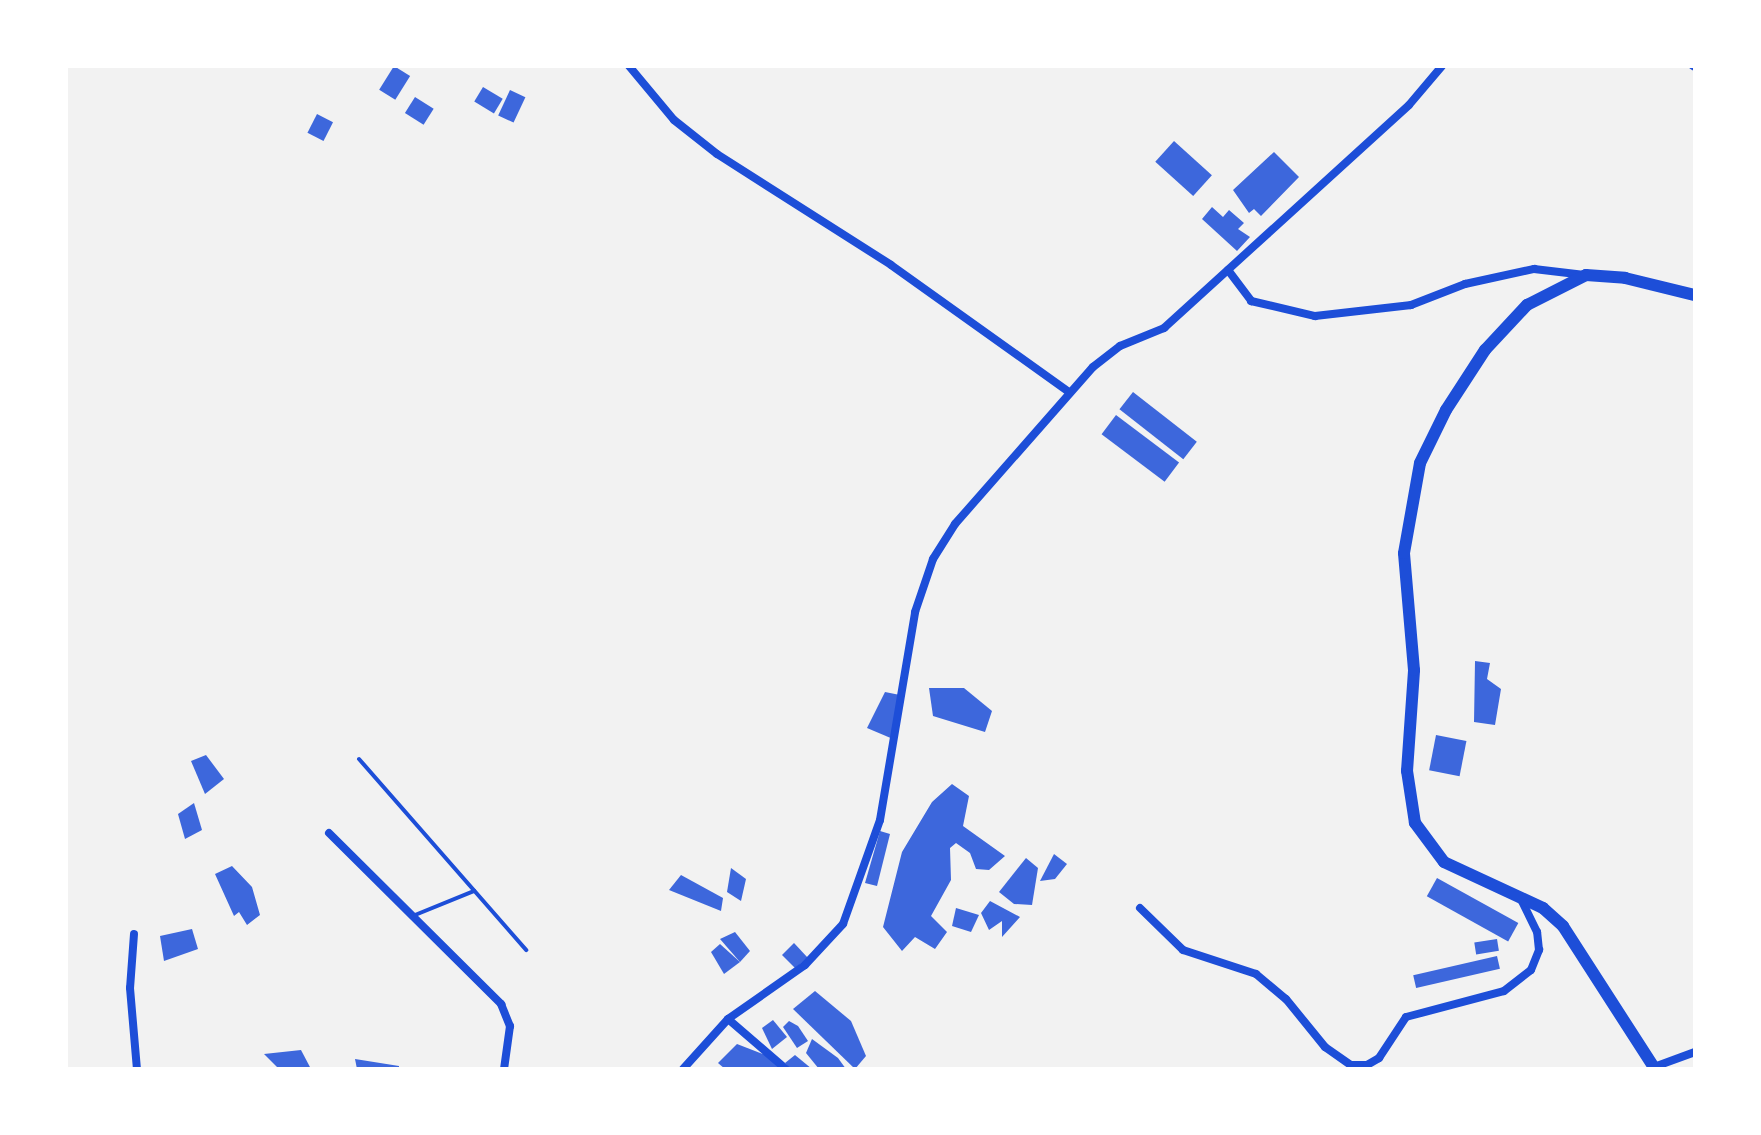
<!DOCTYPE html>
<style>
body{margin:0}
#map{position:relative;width:1761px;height:1135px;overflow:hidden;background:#f2f2f2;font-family:Ubuntu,sans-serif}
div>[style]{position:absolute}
.building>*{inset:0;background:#3d67dc;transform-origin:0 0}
.service>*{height:4px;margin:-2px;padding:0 2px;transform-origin:2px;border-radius:2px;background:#1d4ed8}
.minor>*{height:8px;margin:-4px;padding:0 4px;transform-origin:4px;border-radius:4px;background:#1d4ed8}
.primary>*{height:12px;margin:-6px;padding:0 6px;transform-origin:6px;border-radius:6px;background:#1d4ed8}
span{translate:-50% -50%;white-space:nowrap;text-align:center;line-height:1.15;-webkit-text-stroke:8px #fff;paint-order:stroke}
.frame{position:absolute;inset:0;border:68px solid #fff;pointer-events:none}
</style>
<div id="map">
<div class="building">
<div style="left:394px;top:66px;width:19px;height:28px;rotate:32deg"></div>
<div style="left:483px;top:87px;width:23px;height:17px;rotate:31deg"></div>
<div style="left:510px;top:90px;width:17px;height:28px;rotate:25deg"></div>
<div style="left:415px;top:97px;width:22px;height:19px;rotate:32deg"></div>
<div style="left:317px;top:114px;width:18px;height:21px;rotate:27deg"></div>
<div style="left:1174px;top:141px;width:51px;height:28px;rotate:42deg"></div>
<div style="clip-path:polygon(1274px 152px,1299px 177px,1261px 216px,1254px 209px,1249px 213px,1233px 190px)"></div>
<div style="clip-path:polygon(1212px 207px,1223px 217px,1229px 210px,1244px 223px,1238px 229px,1250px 237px,1237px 251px,1202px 219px)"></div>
<div style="left:1133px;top:392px;width:81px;height:22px;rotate:38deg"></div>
<div style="left:1116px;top:415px;width:79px;height:24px;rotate:37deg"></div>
<div style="clip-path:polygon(1475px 661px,1490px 663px,1487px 679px,1501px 689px,1495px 725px,1474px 722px)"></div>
<div style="clip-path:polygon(929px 688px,964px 688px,992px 711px,985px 732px,933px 716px)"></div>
<div style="clip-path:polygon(885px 692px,900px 695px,893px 739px,867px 728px)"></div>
<div style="left:1436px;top:735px;width:31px;height:36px;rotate:11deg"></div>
<div style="clip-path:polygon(206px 755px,224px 779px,205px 794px,191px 761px)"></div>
<div style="clip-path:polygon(952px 784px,969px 796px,963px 826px,1005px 856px,989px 870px,976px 869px,970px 853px,956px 843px,950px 848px,951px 880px,931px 916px,947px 932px,935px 949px,915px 937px,902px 951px,883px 927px,902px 852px,932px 802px)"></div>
<div style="clip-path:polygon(194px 803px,202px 830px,185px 839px,178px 814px)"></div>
<div style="clip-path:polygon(880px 831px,890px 834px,877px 886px,865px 883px)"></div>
<div style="clip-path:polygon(1054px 854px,1067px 864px,1055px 879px,1040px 881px)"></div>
<div style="clip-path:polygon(1026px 858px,1038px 868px,1032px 905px,1014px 904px,999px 892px)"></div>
<div style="clip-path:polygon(232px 866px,252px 887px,260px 915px,247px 925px,239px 912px,234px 916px,215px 874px)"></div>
<div style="clip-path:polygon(731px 868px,746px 879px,741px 901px,727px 892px)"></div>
<div style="clip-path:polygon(681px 875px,723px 898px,721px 911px,669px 890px)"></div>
<div style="left:1437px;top:878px;width:93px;height:21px;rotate:29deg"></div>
<div style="clip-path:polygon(990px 901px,1020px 917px,1002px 937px,1002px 921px,989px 930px,981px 913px)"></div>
<div style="clip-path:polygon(956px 908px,979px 915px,971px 932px,952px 926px)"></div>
<div style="clip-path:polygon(192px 929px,198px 949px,164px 961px,160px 936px)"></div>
<div style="clip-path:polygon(735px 932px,750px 951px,740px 962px,720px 939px)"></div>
<div style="left:1497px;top:939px;width:12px;height:23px;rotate:81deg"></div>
<div style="clip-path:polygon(794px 943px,808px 958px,795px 968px,782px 955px)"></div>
<div style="clip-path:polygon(720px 944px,740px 962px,724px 974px,711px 952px)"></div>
<div style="left:1497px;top:956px;width:13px;height:86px;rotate:77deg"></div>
<div style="clip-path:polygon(815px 991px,851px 1021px,866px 1056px,855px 1069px,793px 1009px)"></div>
<div style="clip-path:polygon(773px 1020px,787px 1037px,772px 1049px,762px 1028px)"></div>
<div style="clip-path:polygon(789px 1021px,798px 1026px,808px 1041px,797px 1048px,783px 1027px)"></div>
<div style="clip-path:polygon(812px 1039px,838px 1058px,846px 1069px,819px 1069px,806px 1053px)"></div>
<div style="clip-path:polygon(737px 1044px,773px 1058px,782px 1069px,725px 1069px,718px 1063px)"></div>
<div style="clip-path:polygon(301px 1050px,311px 1069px,279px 1069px,264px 1054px)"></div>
<div style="clip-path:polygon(795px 1055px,812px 1069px,791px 1069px,785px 1063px)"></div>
<div style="clip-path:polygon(355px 1059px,399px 1066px,399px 1069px,357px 1069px)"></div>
</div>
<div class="service">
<div style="left:359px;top:759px;width:254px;rotate:48.8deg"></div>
<div style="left:415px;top:915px;width:64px;rotate:-22.1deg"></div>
</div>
<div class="minor">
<div style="left:629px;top:66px;width:70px;rotate:50.2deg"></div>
<div style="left:674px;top:120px;width:55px;rotate:38.3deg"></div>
<div style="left:717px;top:154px;width:206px;rotate:32.5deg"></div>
<div style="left:891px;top:265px;width:219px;rotate:35.5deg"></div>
<div style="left:1693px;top:66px;width:2px;rotate:27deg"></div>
<div style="left:1228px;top:270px;width:39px;rotate:53deg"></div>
<div style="left:1251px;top:301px;width:66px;rotate:13.2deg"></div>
<div style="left:1315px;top:316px;width:97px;rotate:-6.5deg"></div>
<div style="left:1411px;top:305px;width:58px;rotate:-21.3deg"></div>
<div style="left:1465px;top:284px;width:71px;rotate:-12.3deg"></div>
<div style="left:1534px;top:269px;width:51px;rotate:6.7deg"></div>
<div style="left:329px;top:833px;width:243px;rotate:44.8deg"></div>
<div style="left:501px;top:1004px;width:24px;rotate:68deg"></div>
<div style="left:510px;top:1026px;width:43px;rotate:97.9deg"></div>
<div style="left:1140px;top:908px;width:60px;rotate:44.3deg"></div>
<div style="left:1183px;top:950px;width:77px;rotate:18.2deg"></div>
<div style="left:1256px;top:974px;width:39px;rotate:40deg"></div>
<div style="left:1286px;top:999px;width:62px;rotate:50.9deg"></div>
<div style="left:1325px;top:1047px;width:32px;rotate:35deg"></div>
<div style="left:1351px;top:1065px;width:16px"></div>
<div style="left:1367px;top:1065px;width:14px;rotate:-30deg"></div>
<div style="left:1379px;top:1058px;width:49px;rotate:-56.6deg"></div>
<div style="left:1406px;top:1017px;width:101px;rotate:-14.9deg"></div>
<div style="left:1504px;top:991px;width:34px;rotate:-38deg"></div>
<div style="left:1531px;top:970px;width:22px;rotate:-68deg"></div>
<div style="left:1539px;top:950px;width:18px;rotate:-96deg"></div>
<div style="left:1537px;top:932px;width:39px;rotate:-116deg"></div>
<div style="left:134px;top:934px;width:54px;rotate:94.2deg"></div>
<div style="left:130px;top:988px;width:81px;rotate:85.1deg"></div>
<div style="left:728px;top:1019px;width:77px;rotate:40.8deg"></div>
<div style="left:1654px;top:1067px;width:44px;rotate:-20.1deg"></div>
<div style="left:683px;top:1069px;width:67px;rotate:-48deg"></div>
<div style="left:728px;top:1019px;width:94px;rotate:-35deg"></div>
<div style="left:805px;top:965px;width:56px;rotate:-47.2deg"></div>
<div style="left:843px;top:924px;width:110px;rotate:-70.4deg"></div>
<div style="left:880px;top:820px;width:211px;rotate:-80.4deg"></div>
<div style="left:915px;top:612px;width:56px;rotate:-71.2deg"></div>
<div style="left:933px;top:559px;width:41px;rotate:-57.8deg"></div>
<div style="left:955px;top:524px;width:209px;rotate:-48.7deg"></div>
<div style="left:1093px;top:367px;width:34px;rotate:-38deg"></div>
<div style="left:1120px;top:346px;width:48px;rotate:-22.2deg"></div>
<div style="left:1164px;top:328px;width:331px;rotate:-42.3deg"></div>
<div style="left:1409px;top:105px;width:51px;rotate:-49.8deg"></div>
</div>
<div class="primary">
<div style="left:1655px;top:1069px;width:170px;rotate:-122.8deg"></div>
<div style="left:1563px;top:926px;width:27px;rotate:-138deg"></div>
<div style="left:1543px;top:908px;width:109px;rotate:-155.1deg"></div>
<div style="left:1444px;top:862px;width:49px;rotate:-126.6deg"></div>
<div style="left:1415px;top:823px;width:53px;rotate:-98.7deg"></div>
<div style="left:1407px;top:771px;width:101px;rotate:-86deg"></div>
<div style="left:1414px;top:670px;width:117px;rotate:-94.9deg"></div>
<div style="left:1404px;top:553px;width:91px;rotate:-79.9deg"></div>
<div style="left:1420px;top:463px;width:59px;rotate:-63.9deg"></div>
<div style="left:1446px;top:410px;width:72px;rotate:-57deg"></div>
<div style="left:1485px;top:350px;width:62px;rotate:-47deg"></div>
<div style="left:1527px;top:305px;width:66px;rotate:-27deg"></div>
<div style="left:1586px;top:275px;width:39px;rotate:4deg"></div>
<div style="left:1625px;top:278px;width:72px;rotate:13.7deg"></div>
</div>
<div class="frame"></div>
</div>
